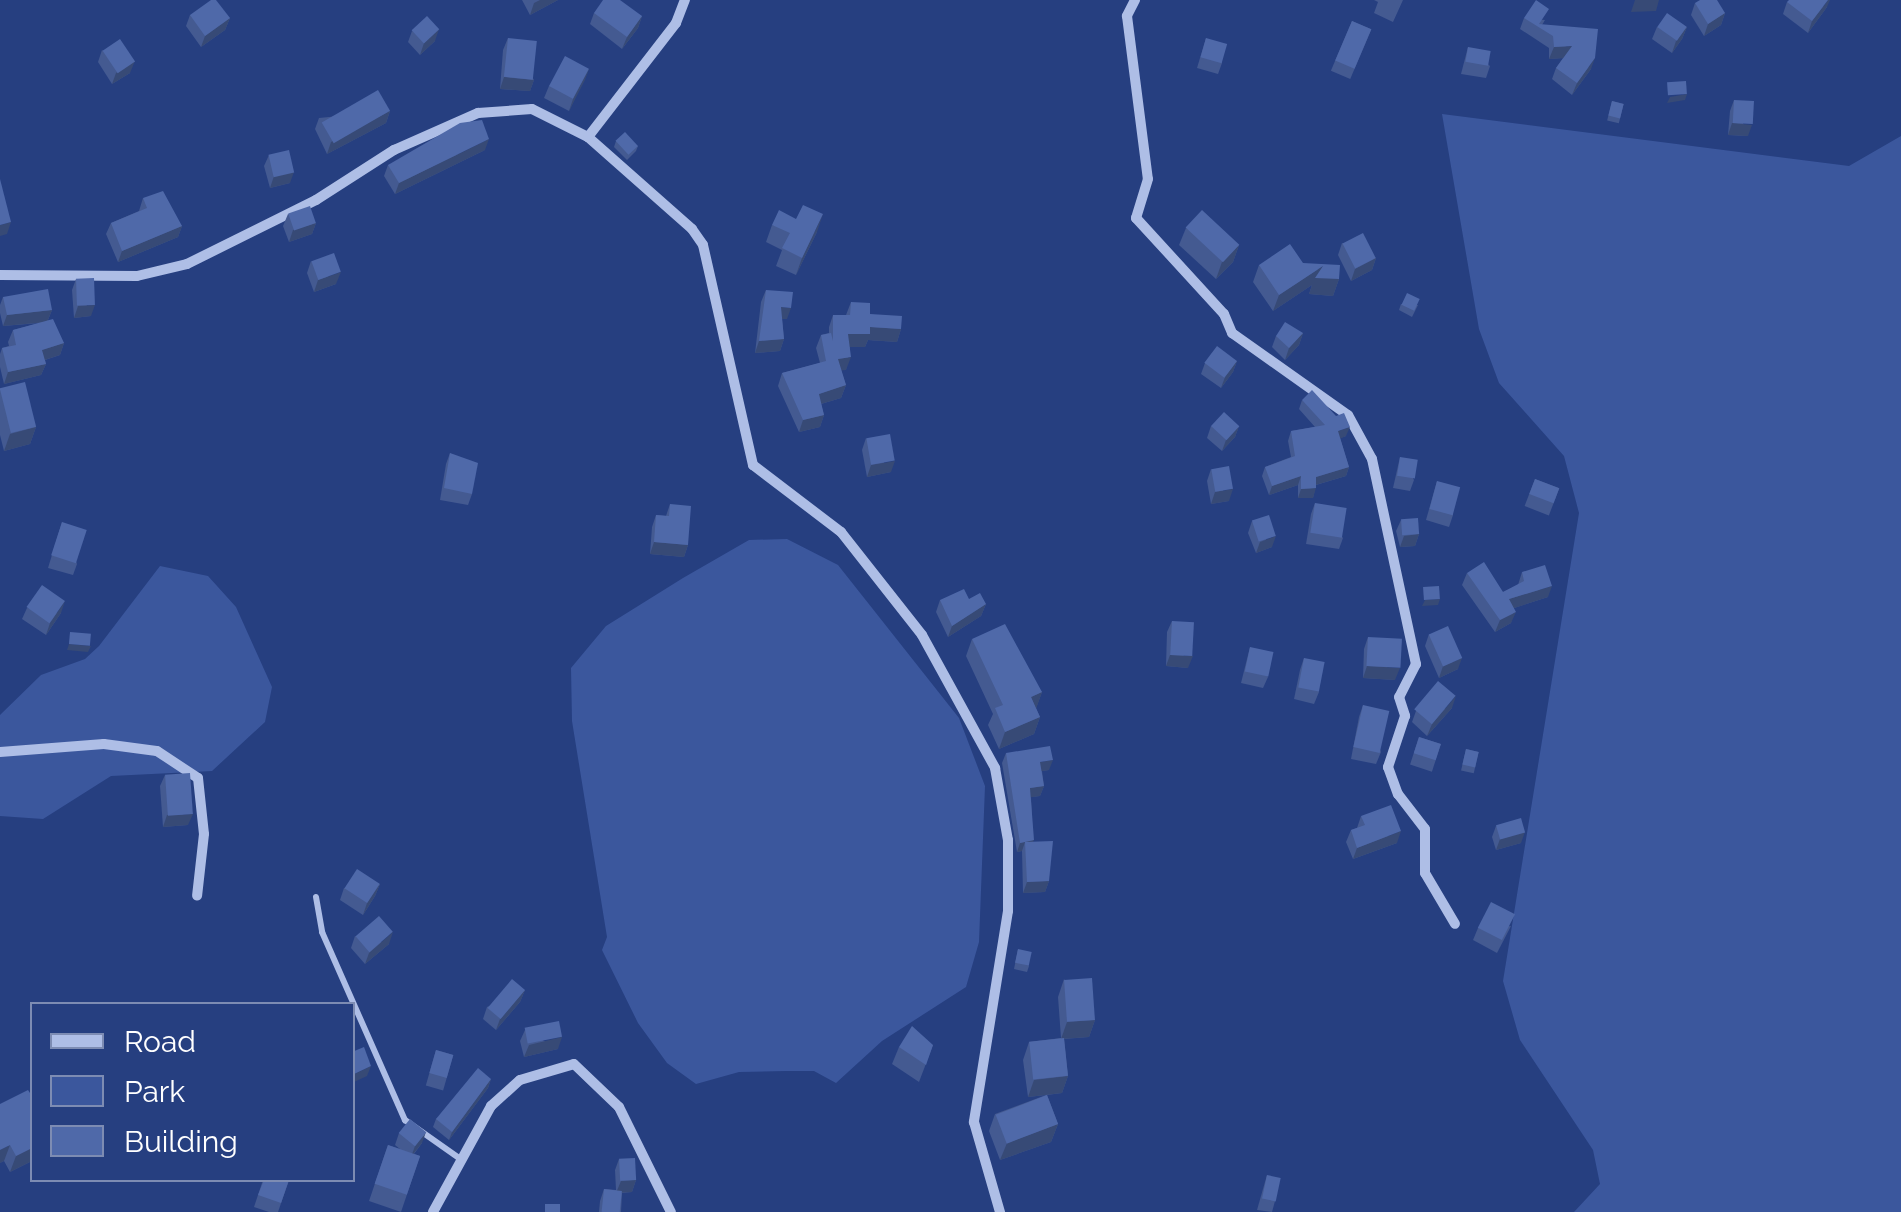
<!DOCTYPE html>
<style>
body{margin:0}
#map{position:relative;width:1901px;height:1212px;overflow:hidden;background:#263f80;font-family:Raleway,sans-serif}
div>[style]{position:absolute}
.green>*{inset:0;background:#3b579d}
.service>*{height:6px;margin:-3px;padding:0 3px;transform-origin:3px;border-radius:3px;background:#aebee6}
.minor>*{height:10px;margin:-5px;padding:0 5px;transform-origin:5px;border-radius:5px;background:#aebee6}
.wall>*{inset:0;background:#445a91;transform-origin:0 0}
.shaded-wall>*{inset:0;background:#374a76}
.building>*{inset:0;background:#4f69a9;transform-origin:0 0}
span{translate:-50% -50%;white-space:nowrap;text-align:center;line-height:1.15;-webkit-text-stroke:10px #263f80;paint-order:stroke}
.legend{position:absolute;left:30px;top:1002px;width:325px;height:180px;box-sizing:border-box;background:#263f80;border:2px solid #7d8cb3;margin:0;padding:12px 18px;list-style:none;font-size:30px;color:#fff}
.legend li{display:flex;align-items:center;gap:20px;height:50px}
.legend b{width:50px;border:2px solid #7d8cb3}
</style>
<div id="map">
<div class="green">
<div style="clip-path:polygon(1442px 114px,1849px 166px,1901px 136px,1901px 1212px,1574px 1212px,1600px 1184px,1593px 1150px,1520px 1040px,1503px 981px,1579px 513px,1564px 456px,1499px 383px,1479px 329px)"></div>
<div style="clip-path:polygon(787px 539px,838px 565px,959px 718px,985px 786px,979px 942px,966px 987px,882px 1041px,836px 1083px,814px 1071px,786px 1071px,739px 1072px,696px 1084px,667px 1063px,638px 1023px,602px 950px,607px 937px,572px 721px,571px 668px,606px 626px,683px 578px,749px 540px)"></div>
<div style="clip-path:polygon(160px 566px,208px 576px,236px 607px,272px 687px,265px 722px,212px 771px,111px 776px,43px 819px,0 816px,0 715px,41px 675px,85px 659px,99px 646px)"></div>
</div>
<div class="service">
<div style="left:316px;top:897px;width:36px;rotate:80deg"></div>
<div style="left:322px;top:932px;width:206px;rotate:66.2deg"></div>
<div style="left:405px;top:1120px;width:66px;rotate:35.1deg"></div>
</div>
<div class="minor">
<div style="left:1135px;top:0;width:18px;rotate:117deg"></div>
<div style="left:1127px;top:16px;width:164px;rotate:82.7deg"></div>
<div style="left:1148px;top:179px;width:41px;rotate:107.1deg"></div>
<div style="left:1136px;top:218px;width:130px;rotate:47.5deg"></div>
<div style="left:1224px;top:314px;width:21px;rotate:67deg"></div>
<div style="left:1232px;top:333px;width:142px;rotate:35.3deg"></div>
<div style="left:1348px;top:415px;width:50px;rotate:61.4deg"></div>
<div style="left:1372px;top:459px;width:210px;rotate:77.9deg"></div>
<div style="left:1416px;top:664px;width:37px;rotate:117deg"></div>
<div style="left:1399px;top:697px;width:20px;rotate:72deg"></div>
<div style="left:1405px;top:716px;width:54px;rotate:108.4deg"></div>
<div style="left:1388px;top:767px;width:29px;rotate:70deg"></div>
<div style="left:1398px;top:794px;width:44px;rotate:52.4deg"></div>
<div style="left:1425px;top:829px;width:44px;rotate:90deg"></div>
<div style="left:1425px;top:873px;width:59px;rotate:59.5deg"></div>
<div style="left:588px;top:137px;width:144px;rotate:-52.3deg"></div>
<div style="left:676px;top:23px;width:25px;rotate:-69deg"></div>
<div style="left:0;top:275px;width:137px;rotate:0.4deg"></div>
<div style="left:137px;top:276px;width:51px;rotate:-13.5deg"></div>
<div style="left:187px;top:264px;width:144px;rotate:-26.4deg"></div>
<div style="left:316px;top:200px;width:93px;rotate:-32.7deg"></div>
<div style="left:394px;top:150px;width:92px;rotate:-23.8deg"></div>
<div style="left:478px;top:113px;width:54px;rotate:-4.2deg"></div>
<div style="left:532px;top:109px;width:63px;rotate:26.6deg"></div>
<div style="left:588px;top:137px;width:139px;rotate:41.5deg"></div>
<div style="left:692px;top:229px;width:19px;rotate:55deg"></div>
<div style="left:703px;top:245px;width:226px;rotate:77.2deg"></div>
<div style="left:753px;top:465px;width:111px;rotate:37.3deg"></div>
<div style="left:841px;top:532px;width:131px;rotate:51.8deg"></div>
<div style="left:922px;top:635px;width:152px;rotate:61.2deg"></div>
<div style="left:995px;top:768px;width:73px;rotate:79.8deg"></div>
<div style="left:1008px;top:840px;width:71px;rotate:90deg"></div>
<div style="left:1008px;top:911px;width:214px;rotate:99.2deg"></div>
<div style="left:974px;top:1122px;width:94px;rotate:73.9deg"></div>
<div style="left:0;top:752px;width:104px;rotate:-4.4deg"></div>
<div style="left:104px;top:744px;width:53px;rotate:7.5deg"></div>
<div style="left:157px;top:751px;width:49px;rotate:33.4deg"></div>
<div style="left:198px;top:778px;width:56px;rotate:83.9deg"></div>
<div style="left:204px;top:834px;width:62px;rotate:96.4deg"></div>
<div style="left:433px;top:1212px;width:121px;rotate:-61.3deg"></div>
<div style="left:491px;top:1106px;width:39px;rotate:-42deg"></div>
<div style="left:520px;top:1080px;width:56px;rotate:-16.5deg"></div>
<div style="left:574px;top:1064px;width:62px;rotate:43.7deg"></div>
<div style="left:619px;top:1107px;width:117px;rotate:63.7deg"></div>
</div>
<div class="wall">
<div style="clip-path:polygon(522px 0,558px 0,530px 15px)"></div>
<div style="clip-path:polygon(1374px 0,1403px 0,1393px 22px,1374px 13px,1378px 2px)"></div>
<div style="clip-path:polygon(1787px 2px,1827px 7px,1808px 33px,1783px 14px)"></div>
<div style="clip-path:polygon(1695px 3px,1725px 13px,1721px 25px,1704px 36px,1691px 15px)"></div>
<div style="clip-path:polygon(594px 13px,642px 16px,638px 28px,622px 49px,590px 24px)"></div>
<div style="clip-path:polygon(190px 15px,230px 18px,225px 30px,201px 47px,186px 26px)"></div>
<div style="clip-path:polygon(1524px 18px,1545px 20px,1542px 25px,1591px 69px,1572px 95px,1552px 79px,1556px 68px,1563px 58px,1549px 59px,1549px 48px,1520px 29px)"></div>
<div style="left:1352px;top:21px;width:21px;height:54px;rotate:23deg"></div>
<div style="clip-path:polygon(1657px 27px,1687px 27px,1682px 39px,1672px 53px,1652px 39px)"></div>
<div style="clip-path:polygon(412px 31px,435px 41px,420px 55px,408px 42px)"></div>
<div style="clip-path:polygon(508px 38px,534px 80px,530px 91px,500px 89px,503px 50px)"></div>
<div style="clip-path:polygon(1206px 38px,1222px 63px,1218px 74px,1197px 68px)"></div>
<div style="clip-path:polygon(1468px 47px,1490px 66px,1486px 78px,1461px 74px)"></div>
<div style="clip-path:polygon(102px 50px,130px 73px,112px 84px,98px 62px)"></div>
<div style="clip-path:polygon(589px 69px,569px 111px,544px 98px,549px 86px)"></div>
<div style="clip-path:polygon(1734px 100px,1748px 136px,1728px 135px,1730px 111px)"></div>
<div style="left:1612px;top:101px;width:12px;height:20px;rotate:14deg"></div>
<div style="clip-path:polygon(390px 111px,386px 123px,327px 154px,315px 129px,319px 118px)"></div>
<div style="clip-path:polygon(616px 141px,638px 146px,636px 151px,627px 160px,614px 147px)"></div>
<div style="clip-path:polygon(485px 150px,395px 194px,384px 176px,388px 165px)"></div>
<div style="clip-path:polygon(269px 155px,290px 183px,270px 188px,264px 166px)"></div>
<div style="clip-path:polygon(143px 198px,182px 226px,178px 237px,118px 262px,106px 234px,111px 223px,139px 211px)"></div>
<div style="clip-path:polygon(288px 214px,316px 223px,312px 234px,289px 242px,283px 226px)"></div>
<div style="clip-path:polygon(772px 225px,817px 232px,796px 275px,776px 266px,782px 250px,766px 242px)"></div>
<div style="clip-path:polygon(1186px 228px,1239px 245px,1233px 262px,1216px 279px,1179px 245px)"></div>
<div style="clip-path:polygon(1342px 243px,1376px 258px,1372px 270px,1351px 281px,1338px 255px)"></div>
<div style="clip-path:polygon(311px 261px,336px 284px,314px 292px,307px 273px)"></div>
<div style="clip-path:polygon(1303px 263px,1339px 279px,1333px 296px,1309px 294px,1312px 285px,1273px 311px,1253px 282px,1259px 265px)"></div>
<div style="clip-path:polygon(76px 279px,91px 316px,74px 318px,72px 290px)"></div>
<div style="clip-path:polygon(766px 290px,787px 319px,782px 319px,784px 339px,780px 351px,755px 353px,761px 302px)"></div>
<div style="clip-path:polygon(3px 297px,52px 310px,48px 320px,64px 343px,60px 355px,45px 360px,46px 364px,41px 375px,4px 384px,0 367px,0 354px,2px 348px,9px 346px,8px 342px,13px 330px,40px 323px,3px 326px,0 313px,0 305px)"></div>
<div style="clip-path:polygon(851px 302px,870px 314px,901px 329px,897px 342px,868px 340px,865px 347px,850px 347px,846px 370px,841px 370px,846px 385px,841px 398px,821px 404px,824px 415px,820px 427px,799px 432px,778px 386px,782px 373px,820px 363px,816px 348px,821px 335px,829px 333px,829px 327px,833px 315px,846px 315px)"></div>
<div style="clip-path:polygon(1401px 304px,1418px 305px,1412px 317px,1399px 310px)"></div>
<div style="clip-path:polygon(1303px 333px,1299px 345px,1285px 360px,1272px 347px,1276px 336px)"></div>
<div style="clip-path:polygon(1237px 361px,1233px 372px,1221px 388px,1201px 374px,1205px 363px)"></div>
<div style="clip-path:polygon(0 388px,36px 427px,30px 444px,4px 451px,0 435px)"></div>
<div style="clip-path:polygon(1302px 400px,1346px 436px,1340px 438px,1349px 467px,1346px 476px,1316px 485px,1313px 498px,1298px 498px,1298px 485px,1269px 495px,1262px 476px,1265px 467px,1291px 457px,1288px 441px,1291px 431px,1315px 427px,1299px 409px)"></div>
<div style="clip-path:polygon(1211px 426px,1239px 426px,1235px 437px,1222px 451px,1207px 438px)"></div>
<div style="clip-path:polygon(866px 438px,891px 472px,867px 477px,862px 450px)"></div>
<div style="clip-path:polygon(450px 453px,472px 494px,468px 505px,440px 500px,446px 464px)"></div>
<div style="clip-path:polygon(1400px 457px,1414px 480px,1410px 491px,1393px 488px)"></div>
<div style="clip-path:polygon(1211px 469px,1229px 501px,1211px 504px,1207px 481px)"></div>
<div style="left:1535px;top:479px;width:26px;height:29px;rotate:21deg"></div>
<div style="clip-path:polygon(1437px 481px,1453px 515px,1449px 527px,1426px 520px)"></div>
<div style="clip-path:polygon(1315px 503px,1343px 538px,1339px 549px,1306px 544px,1311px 514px)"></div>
<div style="clip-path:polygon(670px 504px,688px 545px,684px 557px,650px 554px,652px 527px,656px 515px,666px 516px)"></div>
<div style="clip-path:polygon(1401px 520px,1419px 534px,1415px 546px,1400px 547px,1396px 531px)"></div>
<div style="clip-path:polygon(1252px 521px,1272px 547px,1256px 553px,1248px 533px)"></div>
<div style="clip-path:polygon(62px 522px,77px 564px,73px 575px,48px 568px)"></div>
<div style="clip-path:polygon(1522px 572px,1548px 597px,1514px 608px,1511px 623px,1495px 632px,1462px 585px,1467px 573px,1503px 592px,1518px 585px)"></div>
<div style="clip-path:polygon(969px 599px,986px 604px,981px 616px,948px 637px,936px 612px,940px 600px)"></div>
<div style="clip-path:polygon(27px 608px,61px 613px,46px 635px,22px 619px)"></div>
<div style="clip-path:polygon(1172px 621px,1188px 668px,1166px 666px,1167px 632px)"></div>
<div style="clip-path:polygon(1429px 634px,1458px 669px,1439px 678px,1425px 646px)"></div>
<div style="clip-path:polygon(1368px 637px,1395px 680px,1363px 678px,1364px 649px)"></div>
<div style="clip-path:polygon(972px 639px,1042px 692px,1036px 708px,1040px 717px,1034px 734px,999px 749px,988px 725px,993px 714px,966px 656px)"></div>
<div style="clip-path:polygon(1250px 647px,1268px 677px,1263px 688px,1241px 683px)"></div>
<div style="clip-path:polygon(1304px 658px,1319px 692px,1314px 704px,1294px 699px,1300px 670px)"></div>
<div style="clip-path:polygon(1363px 705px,1381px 752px,1376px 764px,1351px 759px,1359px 717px)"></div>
<div style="clip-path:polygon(1452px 708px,1427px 736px,1412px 722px,1416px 711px)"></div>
<div style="left:1419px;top:737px;width:23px;height:29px;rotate:18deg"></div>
<div style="left:1466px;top:749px;width:13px;height:22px;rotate:13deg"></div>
<div style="clip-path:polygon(1006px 753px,1049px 770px,1042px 771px,1044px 786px,1040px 796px,1031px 797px,1033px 842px,1049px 881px,1045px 892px,1023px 893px,1022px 851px,1017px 852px,1002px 763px)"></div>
<div style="clip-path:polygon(165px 775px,188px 825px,163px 827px,160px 786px)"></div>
<div style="clip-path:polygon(1361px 816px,1397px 843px,1353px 859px,1346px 842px,1351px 830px,1357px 828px)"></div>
<div style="clip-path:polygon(1496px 826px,1521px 843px,1496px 850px,1492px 837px)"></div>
<div style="clip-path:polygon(380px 884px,375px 896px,363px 915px,340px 900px,344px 888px)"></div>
<div style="clip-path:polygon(1511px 926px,1497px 953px,1473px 940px,1478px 928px)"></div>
<div style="clip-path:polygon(355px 936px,389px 944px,365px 964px,351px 948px)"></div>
<div style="clip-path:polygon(1018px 949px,1029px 966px,1027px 972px,1014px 969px)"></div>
<div style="clip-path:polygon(1064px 979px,1095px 1020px,1089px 1037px,1064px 1039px,1068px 1076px,1062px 1093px,1047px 1095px,1058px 1124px,1051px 1142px,1000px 1160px,989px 1131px,995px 1114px,1046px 1095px,1028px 1097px,1023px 1060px,1029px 1042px,1061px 1038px,1058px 997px)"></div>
<div style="clip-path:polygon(525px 990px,520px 1002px,496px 1030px,483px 1019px,487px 1007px)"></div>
<div style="clip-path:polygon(525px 1030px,558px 1049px,524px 1057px,520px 1041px)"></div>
<div style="clip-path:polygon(933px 1045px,919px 1082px,892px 1064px,899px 1047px)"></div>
<div style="left:436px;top:1050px;width:18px;height:37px;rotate:16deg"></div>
<div style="clip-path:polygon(491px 1079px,488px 1088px,449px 1140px,433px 1127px,436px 1119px)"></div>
<div style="clip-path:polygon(32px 1096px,32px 1161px,10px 1172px,4px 1161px,0 1163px)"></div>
<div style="clip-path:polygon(399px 1133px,422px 1143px,414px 1154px,420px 1156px,401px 1212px,369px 1201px,388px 1145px,400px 1149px,395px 1145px)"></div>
<div style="clip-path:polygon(619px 1159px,636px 1180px,632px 1192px,622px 1193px,621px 1212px,599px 1212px,600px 1201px,604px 1189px,616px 1190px,615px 1170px)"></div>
<div style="clip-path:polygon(1267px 1175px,1275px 1201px,1272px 1212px,1257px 1210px)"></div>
<div style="clip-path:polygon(263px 1180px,289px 1180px,278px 1212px,269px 1212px,254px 1207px)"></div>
</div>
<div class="shaded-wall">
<div style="clip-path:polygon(540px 0,558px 0,530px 15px,534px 3px)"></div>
<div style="clip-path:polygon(1635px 0,1659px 0,1656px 11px,1631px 12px)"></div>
<div style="clip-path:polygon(1828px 0,1830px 0,1827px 7px,1808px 33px,1812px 21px)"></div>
<div style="clip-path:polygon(1725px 13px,1721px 25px,1704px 36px,1708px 24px)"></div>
<div style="clip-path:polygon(642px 16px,638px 28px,622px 49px,627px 37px)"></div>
<div style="clip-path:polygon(230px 18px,225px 30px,201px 47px,205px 36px)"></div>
<div style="clip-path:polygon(1687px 27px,1682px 39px,1672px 53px,1676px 41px)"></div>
<div style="clip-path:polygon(439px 29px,435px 41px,420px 55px,424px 43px)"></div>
<div style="clip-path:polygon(1572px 46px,1567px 58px,1549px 59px,1554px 47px)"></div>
<div style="clip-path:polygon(1595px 58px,1591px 69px,1572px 95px,1577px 83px)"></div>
<div style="clip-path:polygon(135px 61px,130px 73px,112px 84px,116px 73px)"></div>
<div style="clip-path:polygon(589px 69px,585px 80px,569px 111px,573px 99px)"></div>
<div style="clip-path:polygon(504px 77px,534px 80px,530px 91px,500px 89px)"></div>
<div style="clip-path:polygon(1687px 94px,1685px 100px,1667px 103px,1670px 97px)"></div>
<div style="clip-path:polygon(390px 111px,386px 123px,327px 154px,331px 142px)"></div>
<div style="clip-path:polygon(1732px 123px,1752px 125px,1748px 136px,1728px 135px)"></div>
<div style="clip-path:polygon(489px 139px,485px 150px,395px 194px,399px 183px)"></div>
<div style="clip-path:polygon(294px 172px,290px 183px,270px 188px,274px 176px)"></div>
<div style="clip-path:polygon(823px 214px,817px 232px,796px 275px,802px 258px)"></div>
<div style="clip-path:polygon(11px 222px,7px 234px,0 236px,0 225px)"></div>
<div style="clip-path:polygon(316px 223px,312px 234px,289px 242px,293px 230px)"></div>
<div style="clip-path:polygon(182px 226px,178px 237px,118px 262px,122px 251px)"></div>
<div style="clip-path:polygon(1239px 245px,1233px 262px,1216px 279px,1222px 262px)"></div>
<div style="clip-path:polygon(1376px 258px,1372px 270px,1351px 281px,1355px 269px)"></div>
<div style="clip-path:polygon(1323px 266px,1339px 279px,1333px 296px,1309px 294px,1312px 285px,1273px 311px,1279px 295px)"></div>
<div style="clip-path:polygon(341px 272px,336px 284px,314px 292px,318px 280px)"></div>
<div style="clip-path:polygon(95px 305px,91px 316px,74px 318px,78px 306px)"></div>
<div style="clip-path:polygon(781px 307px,791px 308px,787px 319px,777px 319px)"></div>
<div style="clip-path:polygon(52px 310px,47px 322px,3px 326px,7px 315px)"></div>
<div style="clip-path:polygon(870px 327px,901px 329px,897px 342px,868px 340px,865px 347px,844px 347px,848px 334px)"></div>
<div style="clip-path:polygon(1303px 333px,1299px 345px,1285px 360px,1289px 348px)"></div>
<div style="clip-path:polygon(784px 339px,780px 351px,755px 353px,759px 341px)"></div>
<div style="clip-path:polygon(64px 343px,60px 355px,38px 362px,42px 350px)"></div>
<div style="clip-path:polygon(851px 357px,846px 370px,834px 371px,838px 359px)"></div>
<div style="clip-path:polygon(1237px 361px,1233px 372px,1221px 388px,1225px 377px)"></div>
<div style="clip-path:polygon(46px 364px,41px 375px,4px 384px,8px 372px)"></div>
<div style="clip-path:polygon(846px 385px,841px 398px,814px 406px,819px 394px)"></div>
<div style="clip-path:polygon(824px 415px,820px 427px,799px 432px,803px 420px)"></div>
<div style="clip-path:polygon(1239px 426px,1235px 437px,1222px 451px,1226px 440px)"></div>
<div style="clip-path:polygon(36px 427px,30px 444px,4px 451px,10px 434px)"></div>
<div style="clip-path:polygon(1350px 427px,1346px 436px,1335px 441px,1338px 431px)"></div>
<div style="clip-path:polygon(895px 461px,891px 472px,867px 477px,871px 465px)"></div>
<div style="clip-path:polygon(1349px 467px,1346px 476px,1312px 486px,1316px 477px)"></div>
<div style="clip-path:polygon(1301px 476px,1298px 485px,1269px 495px,1272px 486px)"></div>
<div style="clip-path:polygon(1316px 488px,1313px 498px,1298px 498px,1301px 489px)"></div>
<div style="clip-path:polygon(1233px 489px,1229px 501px,1211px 504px,1215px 492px)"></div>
<div style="clip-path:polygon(1419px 534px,1415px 546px,1400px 547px,1404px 536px)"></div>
<div style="clip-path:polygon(1276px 536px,1272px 547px,1256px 553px,1260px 542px)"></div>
<div style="clip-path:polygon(654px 542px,688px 545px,684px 557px,650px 554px)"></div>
<div style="clip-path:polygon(1552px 586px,1548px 597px,1505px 611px,1509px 599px)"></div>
<div style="clip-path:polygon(1440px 599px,1438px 605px,1422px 606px,1425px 600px)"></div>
<div style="clip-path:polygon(65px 601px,61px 613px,46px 635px,50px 623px)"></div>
<div style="clip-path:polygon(986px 604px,981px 616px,948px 637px,952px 626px)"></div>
<div style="clip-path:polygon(1516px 612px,1511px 623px,1495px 632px,1500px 620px)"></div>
<div style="clip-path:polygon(69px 644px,91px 646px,88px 652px,67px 650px)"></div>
<div style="clip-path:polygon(1170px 655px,1193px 656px,1188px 668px,1166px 666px)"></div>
<div style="clip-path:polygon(1462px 658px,1458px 669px,1439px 678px,1443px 666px)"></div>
<div style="clip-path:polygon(1367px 666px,1400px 668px,1395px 680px,1363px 678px)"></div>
<div style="clip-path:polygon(1042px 692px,1036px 709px,1031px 697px)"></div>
<div style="clip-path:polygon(1456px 696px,1452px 708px,1427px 736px,1432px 724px)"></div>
<div style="clip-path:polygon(1040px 717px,1034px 734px,999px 749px,1005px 732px)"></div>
<div style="clip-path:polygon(1053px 760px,1049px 770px,1036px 772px,1040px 762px)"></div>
<div style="clip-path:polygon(1044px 786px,1040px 796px,1026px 798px,1030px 788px)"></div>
<div style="clip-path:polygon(193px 814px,188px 825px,163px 827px,167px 815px)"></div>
<div style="clip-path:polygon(1401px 831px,1397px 843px,1353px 859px,1357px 848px)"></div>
<div style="clip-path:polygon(1525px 832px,1521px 843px,1496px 850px,1500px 839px)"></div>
<div style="clip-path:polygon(1034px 840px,1030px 850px,1025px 842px,1022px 851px,1017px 852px,1020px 843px)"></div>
<div style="clip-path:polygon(1049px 881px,1045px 892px,1023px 893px,1027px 882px)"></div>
<div style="clip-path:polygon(380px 884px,375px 896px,363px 915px,367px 903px)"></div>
<div style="clip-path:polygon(393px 932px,389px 944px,365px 964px,369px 953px)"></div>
<div style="clip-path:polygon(525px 990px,520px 1002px,496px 1030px,500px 1019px)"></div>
<div style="clip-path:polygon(1095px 1020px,1089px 1037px,1061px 1039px,1067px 1022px)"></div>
<div style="clip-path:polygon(562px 1037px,558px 1049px,524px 1057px,529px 1045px)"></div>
<div style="clip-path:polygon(371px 1066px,367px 1076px,352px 1083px,352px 1075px)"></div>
<div style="clip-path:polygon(1068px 1076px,1062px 1093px,1028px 1097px,1034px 1080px)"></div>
<div style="clip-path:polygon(491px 1079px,488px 1088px,449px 1140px,452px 1132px)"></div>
<div style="clip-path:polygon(1058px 1124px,1051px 1142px,1000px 1160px,1007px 1143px)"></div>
<div style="clip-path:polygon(426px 1132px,422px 1143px,411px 1157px,415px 1146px)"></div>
<div style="clip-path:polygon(10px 1145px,4px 1161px,0 1163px,0 1150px)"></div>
<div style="clip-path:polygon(32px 1148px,32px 1161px,10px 1172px,16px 1156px)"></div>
<div style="clip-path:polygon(636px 1180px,632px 1192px,616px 1193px,621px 1181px)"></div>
</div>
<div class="building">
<div style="clip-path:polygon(211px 0,216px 0,230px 18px,205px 36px,190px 15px)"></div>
<div style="clip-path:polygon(603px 0,620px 0,642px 16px,627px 37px,594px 13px)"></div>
<div style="clip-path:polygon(1536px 0,1549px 9px,1539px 24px,1598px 29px,1595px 58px,1577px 83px,1556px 68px,1572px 46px,1554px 47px,1553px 36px,1524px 18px)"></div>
<div style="clip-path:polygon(1700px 0,1717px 0,1725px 13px,1708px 24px,1695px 3px)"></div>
<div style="clip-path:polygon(1789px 0,1828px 0,1812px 21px,1787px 2px)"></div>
<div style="left:1667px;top:13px;width:24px;height:17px;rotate:35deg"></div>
<div style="left:427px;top:16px;width:18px;height:21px;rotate:47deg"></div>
<div style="left:1352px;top:21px;width:21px;height:43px;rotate:23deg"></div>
<div style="left:508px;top:38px;width:29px;height:39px;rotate:6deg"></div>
<div style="left:1206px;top:38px;width:22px;height:20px;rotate:16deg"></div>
<div style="left:120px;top:39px;width:27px;height:21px;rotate:56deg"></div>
<div style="left:1468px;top:47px;width:23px;height:15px;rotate:10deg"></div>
<div style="left:565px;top:56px;width:27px;height:34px;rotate:28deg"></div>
<div style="left:1686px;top:81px;width:13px;height:19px;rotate:86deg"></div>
<div style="left:378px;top:90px;width:24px;height:65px;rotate:60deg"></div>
<div style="left:1734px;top:100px;width:20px;height:23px;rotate:3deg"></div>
<div style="left:1612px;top:101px;width:12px;height:15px;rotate:14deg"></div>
<div style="clip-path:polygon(482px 120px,489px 139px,399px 183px,388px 165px,460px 123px)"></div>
<div style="left:625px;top:132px;width:19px;height:13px;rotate:47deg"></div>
<div style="left:289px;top:150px;width:23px;height:21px;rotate:77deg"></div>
<div style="clip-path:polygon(0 179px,11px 222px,0 225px)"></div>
<div style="clip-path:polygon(163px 191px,182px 226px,122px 251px,111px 223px,147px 208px,143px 198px)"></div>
<div style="clip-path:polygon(803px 205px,823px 214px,802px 258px,782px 248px,790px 233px,772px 225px,779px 210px,796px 219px)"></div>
<div style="left:310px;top:206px;width:18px;height:23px;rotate:71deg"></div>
<div style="left:1202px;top:210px;width:51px;height:24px;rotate:43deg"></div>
<div style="left:1363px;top:233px;width:28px;height:23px;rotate:63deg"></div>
<div style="clip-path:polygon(1290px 244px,1303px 263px,1340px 265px,1339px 279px,1315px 278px,1323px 266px,1279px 295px,1259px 265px)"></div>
<div style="left:334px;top:253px;width:20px;height:24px;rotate:70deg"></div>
<div style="left:94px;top:278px;width:27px;height:18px;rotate:88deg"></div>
<div style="clip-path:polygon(48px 289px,52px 310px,7px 315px,3px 297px)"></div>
<div style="clip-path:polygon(766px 290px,793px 292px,791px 308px,781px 307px,784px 339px,759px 341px)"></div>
<div style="left:1407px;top:293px;width:14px;height:13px;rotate:25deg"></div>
<div style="clip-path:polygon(851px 302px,870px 303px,870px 314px,902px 316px,901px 329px,870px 327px,870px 334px,848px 334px,851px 357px,838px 359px,846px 385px,819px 394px,824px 415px,803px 420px,782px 373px,826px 361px,821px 335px,831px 333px,833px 341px,833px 315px,850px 315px)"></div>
<div style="clip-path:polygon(53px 319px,64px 343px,42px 350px,46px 364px,8px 372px,2px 348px,16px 345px,13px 330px)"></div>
<div style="clip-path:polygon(1285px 322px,1303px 333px,1289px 348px,1276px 336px)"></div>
<div style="left:1217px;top:346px;width:25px;height:21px;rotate:37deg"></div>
<div style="left:25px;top:382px;width:46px;height:26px;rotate:76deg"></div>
<div style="clip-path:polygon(1312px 390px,1336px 416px,1344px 413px,1350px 427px,1338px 431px,1349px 467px,1316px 477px,1316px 488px,1301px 489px,1301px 476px,1272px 486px,1265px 467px,1295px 456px,1291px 431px,1325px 425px,1302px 400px)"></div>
<div style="left:1224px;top:412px;width:21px;height:19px;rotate:43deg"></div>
<div style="left:890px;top:434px;width:27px;height:24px;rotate:80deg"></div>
<div style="clip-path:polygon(450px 453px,478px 463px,472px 494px,444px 488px)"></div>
<div style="left:1400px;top:457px;width:18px;height:19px;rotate:9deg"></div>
<div style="left:1229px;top:466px;width:23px;height:18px;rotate:80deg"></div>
<div style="left:1535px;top:479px;width:26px;height:16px;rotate:21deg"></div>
<div style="left:1437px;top:481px;width:24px;height:29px;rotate:15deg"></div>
<div style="left:1315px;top:503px;width:32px;height:30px;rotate:9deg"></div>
<div style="clip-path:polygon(670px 504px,691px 506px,688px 545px,654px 542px,656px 515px,669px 516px)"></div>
<div style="left:1269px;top:515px;width:22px;height:18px;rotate:72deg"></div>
<div style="left:1418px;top:518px;width:16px;height:17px;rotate:86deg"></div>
<div style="left:62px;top:522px;width:26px;height:35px;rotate:18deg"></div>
<div style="clip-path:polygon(1484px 562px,1503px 592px,1524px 581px,1522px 572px,1545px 565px,1552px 586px,1509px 599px,1516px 612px,1500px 620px,1467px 573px)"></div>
<div style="left:42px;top:585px;width:28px;height:27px;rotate:35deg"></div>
<div style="left:1439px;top:586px;width:13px;height:16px;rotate:86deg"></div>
<div style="clip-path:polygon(964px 589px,969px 599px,980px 593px,986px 604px,952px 626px,940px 600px)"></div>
<div style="left:1172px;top:621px;width:22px;height:34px;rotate:3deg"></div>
<div style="clip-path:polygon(1005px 624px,1042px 692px,1031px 697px,1040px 717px,1005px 732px,995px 708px,1003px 705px,972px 639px)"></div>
<div style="left:1448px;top:626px;width:35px;height:21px;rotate:66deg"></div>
<div style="left:70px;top:632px;width:21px;height:12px;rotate:5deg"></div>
<div style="left:1368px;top:637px;width:34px;height:29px;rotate:3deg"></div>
<div style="left:1250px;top:647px;width:24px;height:25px;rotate:12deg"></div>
<div style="left:1304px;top:658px;width:21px;height:30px;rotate:11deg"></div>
<div style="left:1438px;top:681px;width:23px;height:37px;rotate:40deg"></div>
<div style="left:1363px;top:705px;width:27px;height:43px;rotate:13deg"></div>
<div style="left:1419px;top:737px;width:23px;height:17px;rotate:18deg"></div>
<div style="clip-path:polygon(1050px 746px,1053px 760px,1040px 762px,1044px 786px,1030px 788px,1034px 840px,1020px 843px,1006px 753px)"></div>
<div style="left:1466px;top:749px;width:13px;height:16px;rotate:13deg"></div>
<div style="left:190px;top:773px;width:41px;height:25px;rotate:86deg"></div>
<div style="clip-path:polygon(1391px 805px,1401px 831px,1357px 848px,1351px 830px,1365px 825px,1361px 816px)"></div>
<div style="left:1521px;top:818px;width:15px;height:26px;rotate:74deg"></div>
<div style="clip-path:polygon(1053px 841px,1049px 881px,1027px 882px,1025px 842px)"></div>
<div style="left:357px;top:869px;width:27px;height:23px;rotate:33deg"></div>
<div style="left:1491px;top:902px;width:27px;height:29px;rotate:27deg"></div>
<div style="left:379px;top:916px;width:21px;height:31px;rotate:49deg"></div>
<div style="left:1018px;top:949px;width:14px;height:14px;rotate:12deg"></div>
<div style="left:1092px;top:978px;width:42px;height:28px;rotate:86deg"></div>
<div style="left:512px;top:979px;width:17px;height:38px;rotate:40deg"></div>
<div style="left:559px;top:1021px;width:16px;height:35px;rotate:79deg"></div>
<div style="clip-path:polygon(912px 1026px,933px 1045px,926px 1065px,899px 1047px)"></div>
<div style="left:1064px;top:1038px;width:38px;height:35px;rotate:84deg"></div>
<div style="clip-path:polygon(364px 1047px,371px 1066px,352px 1075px,352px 1052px)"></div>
<div style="left:436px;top:1050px;width:18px;height:24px;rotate:16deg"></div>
<div style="clip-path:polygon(478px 1068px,491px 1079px,452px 1132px,436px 1119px)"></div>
<div style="clip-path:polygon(28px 1090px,32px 1096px,32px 1148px,16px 1156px,10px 1145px,0 1150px,0 1104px)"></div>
<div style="left:1047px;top:1095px;width:31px;height:55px;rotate:69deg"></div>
<div style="left:410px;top:1119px;width:21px;height:18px;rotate:39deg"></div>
<div style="left:388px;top:1145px;width:34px;height:41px;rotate:19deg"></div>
<div style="left:635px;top:1158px;width:22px;height:16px;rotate:87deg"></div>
<div style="left:1267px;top:1175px;width:14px;height:24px;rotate:12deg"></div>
<div style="clip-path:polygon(264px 1180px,289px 1180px,281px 1203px,258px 1195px)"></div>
<div style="left:604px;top:1189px;width:18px;height:23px;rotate:6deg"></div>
<div style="left:545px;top:1204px;width:15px;height:8px"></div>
</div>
<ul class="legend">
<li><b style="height:12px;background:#aebee6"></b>Road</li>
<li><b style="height:28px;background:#3b579d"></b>Park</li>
<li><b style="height:28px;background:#4f69a9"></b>Building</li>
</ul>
</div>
